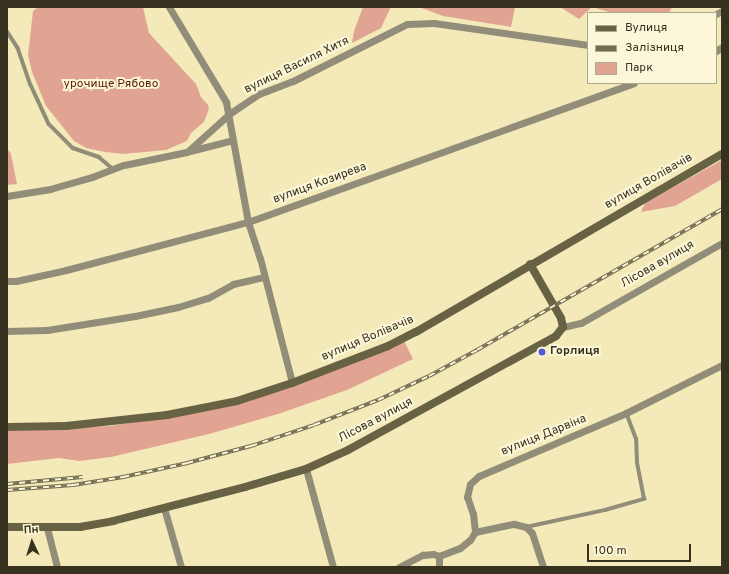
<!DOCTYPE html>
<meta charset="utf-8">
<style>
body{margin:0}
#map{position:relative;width:729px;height:574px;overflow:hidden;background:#f4eab9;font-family:Overpass,sans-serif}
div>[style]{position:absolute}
.green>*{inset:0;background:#e2a492}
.lane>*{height:3.5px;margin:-1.75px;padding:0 1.75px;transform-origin:1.75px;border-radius:1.75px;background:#918d79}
.street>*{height:7px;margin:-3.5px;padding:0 3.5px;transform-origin:3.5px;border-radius:3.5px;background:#918d79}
.secondary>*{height:8px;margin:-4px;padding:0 4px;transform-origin:4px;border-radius:4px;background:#686245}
.rail>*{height:3.5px;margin-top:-1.75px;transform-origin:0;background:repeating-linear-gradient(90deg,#fdf7d9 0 6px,#726c50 0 12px);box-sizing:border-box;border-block:1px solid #726c50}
.dots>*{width:11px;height:11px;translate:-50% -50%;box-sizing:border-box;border:2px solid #fdf7d9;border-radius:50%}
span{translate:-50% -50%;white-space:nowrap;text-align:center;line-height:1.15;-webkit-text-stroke:4px #fdf7d9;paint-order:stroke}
.street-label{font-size:12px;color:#36321f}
.park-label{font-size:12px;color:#63220f}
.poi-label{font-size:12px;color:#36321f;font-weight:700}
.left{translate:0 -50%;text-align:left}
.frame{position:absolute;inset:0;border:8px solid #36321f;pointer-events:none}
.legend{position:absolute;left:587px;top:12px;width:130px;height:72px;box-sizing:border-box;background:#fdf7d9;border:1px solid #ada88f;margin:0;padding:5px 7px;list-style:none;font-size:12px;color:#36321f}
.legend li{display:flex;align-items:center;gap:8px;height:20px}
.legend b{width:20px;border:1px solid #ada88f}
.north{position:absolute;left:12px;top:522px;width:40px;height:40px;-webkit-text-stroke:3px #fdf7d9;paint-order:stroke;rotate:356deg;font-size:11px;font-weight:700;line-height:16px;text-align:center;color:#36321f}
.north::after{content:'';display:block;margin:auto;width:14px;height:18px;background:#36321f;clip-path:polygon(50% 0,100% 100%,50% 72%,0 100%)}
.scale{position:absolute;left:587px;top:544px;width:104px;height:18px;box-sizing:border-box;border:2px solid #36321f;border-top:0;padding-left:5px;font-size:12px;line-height:14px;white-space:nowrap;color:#36321f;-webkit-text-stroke:3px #fdf7d9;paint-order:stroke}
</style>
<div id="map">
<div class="green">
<div style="clip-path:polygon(38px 7px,143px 7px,149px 33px,196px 84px,201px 97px,208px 105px,209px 109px,204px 122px,191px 133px,187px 141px,166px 150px,123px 154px,105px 152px,86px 148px,74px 141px,46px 106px,32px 72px,28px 55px,33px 11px)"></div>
<div style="clip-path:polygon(363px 7px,391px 7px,381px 28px,352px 43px,354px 31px)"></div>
<div style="clip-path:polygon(419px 7px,515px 7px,511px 27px,443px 16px)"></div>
<div style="clip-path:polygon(560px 7px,672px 7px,669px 13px,612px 13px,592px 7px,579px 19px)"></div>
<div style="clip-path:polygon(7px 148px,11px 154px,17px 184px,7px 185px)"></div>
<div style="clip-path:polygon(722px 160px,722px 179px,675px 206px,641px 212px,645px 203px)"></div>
<div style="clip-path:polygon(404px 341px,413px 359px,347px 390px,278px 414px,209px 434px,111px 457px,79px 461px,59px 458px,7px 464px,7px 431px,110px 426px,168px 417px,226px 405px)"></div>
</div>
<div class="lane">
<div style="left:7px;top:31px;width:20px;rotate:57deg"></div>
<div style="left:18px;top:48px;width:39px;rotate:71deg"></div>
<div style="left:31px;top:85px;width:43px;rotate:65.2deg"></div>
<div style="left:49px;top:124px;width:34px;rotate:45deg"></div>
<div style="left:73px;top:148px;width:28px;rotate:19deg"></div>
<div style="left:99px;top:157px;width:17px;rotate:40deg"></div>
<div style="left:526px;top:527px;width:81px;rotate:-12.1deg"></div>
<div style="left:605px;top:510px;width:41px;rotate:-15.8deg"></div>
<div style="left:644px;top:499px;width:37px;rotate:-101deg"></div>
<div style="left:637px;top:463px;width:24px;rotate:-92deg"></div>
<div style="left:636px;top:439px;width:28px;rotate:-111deg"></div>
</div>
<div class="street">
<div style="left:169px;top:7px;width:111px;rotate:59deg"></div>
<div style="left:226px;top:102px;width:122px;rotate:79.6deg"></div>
<div style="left:248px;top:222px;width:38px;rotate:72deg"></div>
<div style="left:260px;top:258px;width:129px;rotate:75.6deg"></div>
<div style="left:716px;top:14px;width:7px;rotate:-27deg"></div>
<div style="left:716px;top:51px;width:7px;rotate:-34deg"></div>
<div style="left:190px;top:151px;width:44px;rotate:-14.3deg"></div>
<div style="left:7px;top:196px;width:44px;rotate:-9.2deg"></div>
<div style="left:50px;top:189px;width:44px;rotate:-15.9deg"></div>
<div style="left:92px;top:177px;width:34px;rotate:-21deg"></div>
<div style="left:124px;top:165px;width:64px;rotate:-11.7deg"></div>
<div style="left:187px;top:152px;width:57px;rotate:-42.1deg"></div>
<div style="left:229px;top:114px;width:36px;rotate:-34deg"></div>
<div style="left:259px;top:94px;width:36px;rotate:-21deg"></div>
<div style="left:293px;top:81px;width:127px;rotate:-26.6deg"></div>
<div style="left:407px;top:24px;width:27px;rotate:-2deg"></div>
<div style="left:434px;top:23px;width:156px;rotate:8.1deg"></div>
<div style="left:7px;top:281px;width:9px"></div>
<div style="left:16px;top:281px;width:51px;rotate:-12.4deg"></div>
<div style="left:66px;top:270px;width:188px;rotate:-14.8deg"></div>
<div style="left:248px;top:222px;width:410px;rotate:-19.8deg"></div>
<div style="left:563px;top:327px;width:18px;rotate:-13deg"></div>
<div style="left:581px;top:323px;width:162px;rotate:-29.6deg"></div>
<div style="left:7px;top:331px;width:40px;rotate:-1.4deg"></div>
<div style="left:47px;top:330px;width:89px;rotate:-9deg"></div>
<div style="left:135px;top:316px;width:44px;rotate:-11.8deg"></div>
<div style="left:178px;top:307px;width:31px;rotate:-17deg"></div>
<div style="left:208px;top:298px;width:29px;rotate:-29deg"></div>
<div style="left:233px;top:284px;width:32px;rotate:-13deg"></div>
<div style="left:306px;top:469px;width:102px;rotate:74.6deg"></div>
<div style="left:164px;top:508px;width:61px;rotate:73.9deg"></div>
<div style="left:47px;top:528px;width:40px;rotate:75.6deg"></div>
<div style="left:475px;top:532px;width:40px;rotate:-12deg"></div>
<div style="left:514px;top:524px;width:12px;rotate:14deg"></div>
<div style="left:526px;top:527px;width:8px;rotate:45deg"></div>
<div style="left:532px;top:533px;width:36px;rotate:72deg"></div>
<div style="left:439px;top:556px;width:22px;rotate:-21deg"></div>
<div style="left:460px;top:548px;width:13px;rotate:-39deg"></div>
<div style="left:470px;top:540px;width:9px;rotate:-58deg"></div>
<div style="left:475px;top:532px;width:18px;rotate:-96deg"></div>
<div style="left:473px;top:514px;width:18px;rotate:-109deg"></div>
<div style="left:467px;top:497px;width:13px;rotate:-77deg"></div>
<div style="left:470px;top:484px;width:12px;rotate:-42deg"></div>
<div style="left:479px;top:476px;width:160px;rotate:-23.2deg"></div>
<div style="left:626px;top:413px;width:107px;rotate:-26.6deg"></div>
<div style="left:399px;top:567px;width:27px;rotate:-27deg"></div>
<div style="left:423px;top:555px;width:10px;rotate:-6deg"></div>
<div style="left:433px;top:554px;width:6px;rotate:18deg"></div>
<div style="left:439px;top:567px;width:11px;rotate:-90deg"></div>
</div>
<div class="secondary">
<div style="left:7px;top:427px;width:59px;rotate:-1deg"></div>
<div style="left:66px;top:426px;width:102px;rotate:-6.2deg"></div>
<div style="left:167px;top:415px;width:71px;rotate:-11.3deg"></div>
<div style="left:237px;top:401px;width:58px;rotate:-18.1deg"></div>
<div style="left:292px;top:383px;width:103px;rotate:-21.1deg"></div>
<div style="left:388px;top:346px;width:31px;rotate:-27deg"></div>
<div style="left:416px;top:332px;width:354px;rotate:-30.2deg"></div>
<div style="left:7px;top:527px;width:73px"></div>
<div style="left:80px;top:527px;width:34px;rotate:-10deg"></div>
<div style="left:113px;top:521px;width:136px;rotate:-14.4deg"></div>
<div style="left:245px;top:487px;width:64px;rotate:-16.4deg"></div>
<div style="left:306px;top:469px;width:46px;rotate:-24.3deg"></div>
<div style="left:348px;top:450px;width:237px;rotate:-28.7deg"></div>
<div style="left:556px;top:336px;width:11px;rotate:-52deg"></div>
<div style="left:563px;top:327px;width:9px;rotate:-103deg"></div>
<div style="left:561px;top:318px;width:62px;rotate:-119.9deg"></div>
</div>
<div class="rail">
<div style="left:7px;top:484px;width:76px;rotate:-5.3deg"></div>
<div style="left:7px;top:490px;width:66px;rotate:-4.3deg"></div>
<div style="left:73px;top:485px;width:51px;rotate:-9.1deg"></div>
<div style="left:123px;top:477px;width:66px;rotate:-12.3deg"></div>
<div style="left:187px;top:463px;width:66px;rotate:-14.9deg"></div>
<div style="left:251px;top:446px;width:66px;rotate:-18.4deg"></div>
<div style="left:314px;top:425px;width:69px;rotate:-21.3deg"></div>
<div style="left:378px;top:400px;width:56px;rotate:-25.2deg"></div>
<div style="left:429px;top:376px;width:55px;rotate:-28.4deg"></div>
<div style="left:477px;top:350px;width:283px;rotate:-29.9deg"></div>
</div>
<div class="dots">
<div style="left:542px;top:352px;background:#565ad1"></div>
</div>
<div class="street-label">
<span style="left:297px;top:66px;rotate:-26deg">вулиця Василя Хитя</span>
<span style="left:649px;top:182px;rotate:-30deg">вулиця Волівачів</span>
<span style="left:320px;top:184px;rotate:-20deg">вулиця Козирева</span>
<span style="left:658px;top:265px;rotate:-30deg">Лісова вулиця</span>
<span style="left:368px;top:339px;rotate:-23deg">вулиця Волівачів</span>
<span style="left:376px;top:421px;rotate:-28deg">Лісова вулиця</span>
<span style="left:544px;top:436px;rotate:-22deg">вулиця Дарвіна</span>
</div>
<div class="park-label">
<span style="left:111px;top:85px">урочище Рябово</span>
</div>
<div class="poi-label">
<span class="left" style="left:550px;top:352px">Горлиця</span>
</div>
<div class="frame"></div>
<ul class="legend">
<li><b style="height:5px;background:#686245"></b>Вулиця</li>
<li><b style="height:5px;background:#726c50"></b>Залізниця</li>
<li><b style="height:11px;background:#e2a492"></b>Парк</li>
</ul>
<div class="north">Пн</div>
<div class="scale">100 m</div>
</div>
